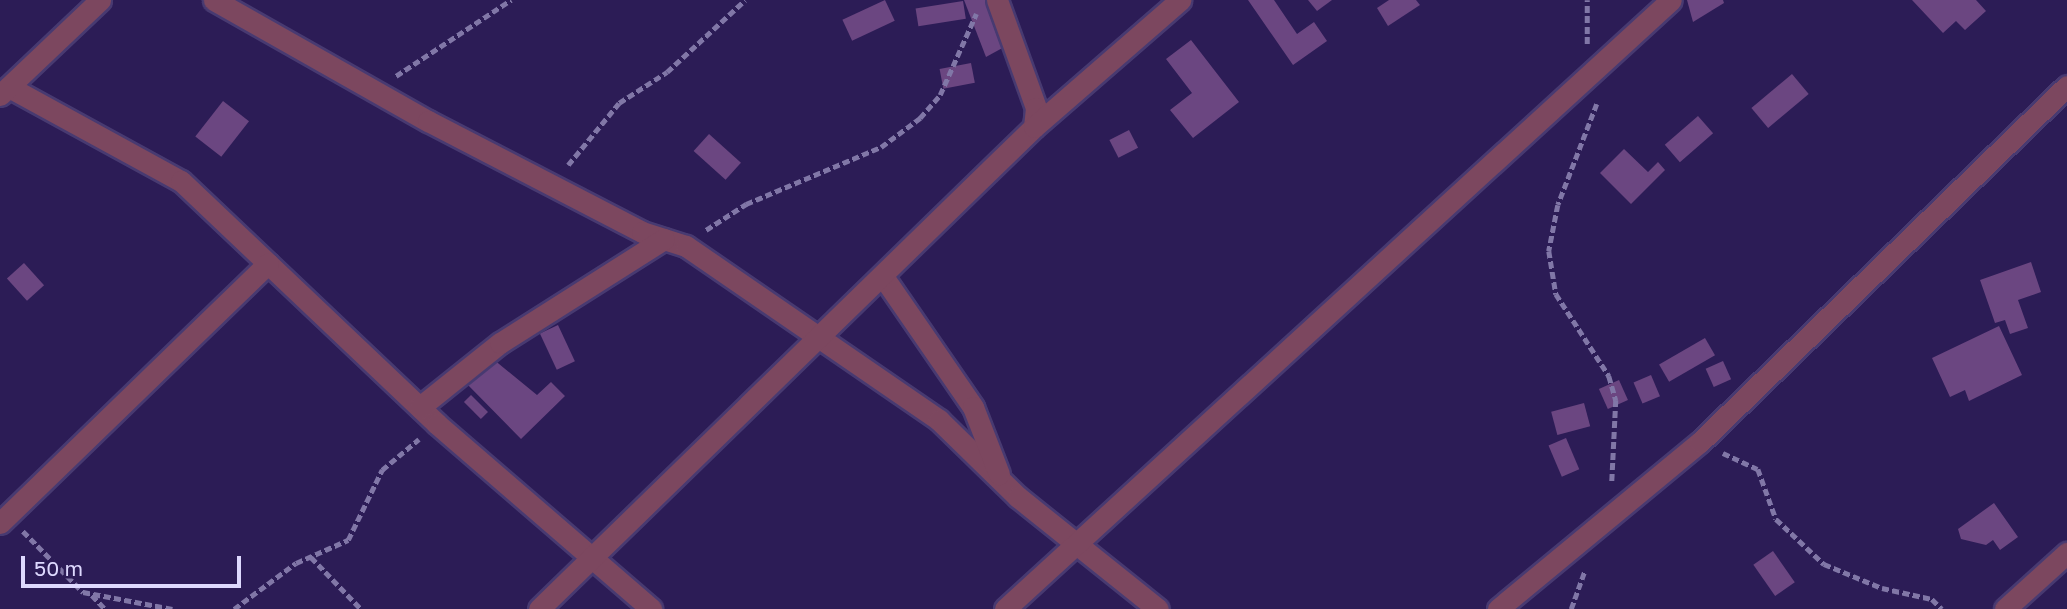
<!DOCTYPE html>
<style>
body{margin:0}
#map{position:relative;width:2067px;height:609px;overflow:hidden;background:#2c1c56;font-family:"Golos Text",sans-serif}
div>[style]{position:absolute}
.building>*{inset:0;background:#6b4681;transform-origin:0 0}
.path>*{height:4.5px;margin-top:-2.25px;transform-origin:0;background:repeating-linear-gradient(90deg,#8177a7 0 7px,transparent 0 10.5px)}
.roads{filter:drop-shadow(2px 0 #483a71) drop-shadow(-2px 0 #483a71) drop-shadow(0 2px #483a71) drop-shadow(0 -2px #483a71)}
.street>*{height:21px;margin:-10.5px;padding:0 10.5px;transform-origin:10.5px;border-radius:10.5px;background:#7c475f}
span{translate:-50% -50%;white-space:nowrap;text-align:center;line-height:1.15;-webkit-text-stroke:5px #2c1c56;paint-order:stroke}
.scale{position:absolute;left:21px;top:556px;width:220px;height:32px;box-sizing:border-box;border:4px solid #ded9fe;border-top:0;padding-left:9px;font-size:21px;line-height:24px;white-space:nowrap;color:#ded9fe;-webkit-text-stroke:5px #2c1c56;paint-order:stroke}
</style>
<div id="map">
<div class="building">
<div style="left:885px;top:0;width:23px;height:47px;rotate:65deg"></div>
<div style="clip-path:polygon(964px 0,987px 0,1006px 46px,986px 57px)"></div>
<div style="clip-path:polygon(1248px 0,1274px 0,1297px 34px,1314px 22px,1327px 41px,1293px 65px)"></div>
<div style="clip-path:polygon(1308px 0,1332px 0,1317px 11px)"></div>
<div style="clip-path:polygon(1389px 0,1416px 0,1420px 5px,1388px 26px,1377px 8px)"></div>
<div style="clip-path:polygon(1687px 0,1723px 0,1724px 3px,1693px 22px)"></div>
<div style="clip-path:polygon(1912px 0,1976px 0,1986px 11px,1965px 30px,1956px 21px,1943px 33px)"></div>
<div style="left:963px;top:1px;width:18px;height:48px;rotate:81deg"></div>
<div style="clip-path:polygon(1191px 40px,1239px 102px,1193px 138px,1170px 110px,1192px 93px,1166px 59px)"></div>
<div style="left:971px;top:63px;width:20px;height:32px;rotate:79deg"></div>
<div style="left:1792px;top:74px;width:26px;height:53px;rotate:50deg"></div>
<div style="left:223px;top:101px;width:33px;height:45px;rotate:38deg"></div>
<div style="left:1698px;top:116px;width:23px;height:44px;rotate:49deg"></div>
<div style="left:1129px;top:130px;width:20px;height:22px;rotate:63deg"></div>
<div style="left:709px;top:134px;width:43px;height:23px;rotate:42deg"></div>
<div style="clip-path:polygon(1624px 149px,1648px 172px,1658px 162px,1665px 170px,1631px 204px,1600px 173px)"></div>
<div style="clip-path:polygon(2031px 262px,2041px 292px,2018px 300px,2028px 328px,2010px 334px,2005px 320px,1995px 323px,1980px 280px)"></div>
<div style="left:24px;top:263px;width:30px;height:23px;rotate:48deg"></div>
<div style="left:558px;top:325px;width:40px;height:20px;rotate:65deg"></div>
<div style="clip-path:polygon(1999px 326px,2022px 375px,1969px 401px,1965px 390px,1950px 397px,1932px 358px)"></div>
<div style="left:1705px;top:338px;width:20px;height:53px;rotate:60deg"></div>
<div style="clip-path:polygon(493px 359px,537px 395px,551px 382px,565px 396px,521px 439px,467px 384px)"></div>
<div style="left:1723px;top:361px;width:20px;height:19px;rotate:66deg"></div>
<div style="left:1651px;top:375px;width:23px;height:19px;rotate:67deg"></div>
<div style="left:1619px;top:380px;width:22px;height:22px;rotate:66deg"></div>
<div style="left:471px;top:395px;width:24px;height:10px;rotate:45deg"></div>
<div style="left:1584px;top:403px;width:24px;height:34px;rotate:75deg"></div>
<div style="left:1566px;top:438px;width:34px;height:19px;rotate:67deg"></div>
<div style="clip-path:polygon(1994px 503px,2018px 537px,2000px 550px,1993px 540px,1986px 545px,1961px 539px,1958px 529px)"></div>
<div style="left:1773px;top:551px;width:38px;height:24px;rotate:55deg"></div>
</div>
<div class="path">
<div style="left:1587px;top:44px;width:44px;rotate:-90deg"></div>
<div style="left:396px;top:76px;width:138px;rotate:-33.5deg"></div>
<div style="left:1597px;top:104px;width:108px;rotate:111.1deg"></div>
<div style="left:1558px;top:205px;width:47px;rotate:101.1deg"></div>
<div style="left:1549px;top:251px;width:44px;rotate:80.8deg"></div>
<div style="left:1556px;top:294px;width:98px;rotate:57.1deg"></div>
<div style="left:1609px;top:376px;width:25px;rotate:74deg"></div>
<div style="left:1616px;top:400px;width:83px;rotate:92.8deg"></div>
<div style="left:568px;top:165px;width:80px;rotate:-50.6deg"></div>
<div style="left:619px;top:103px;width:57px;rotate:-32.9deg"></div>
<div style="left:667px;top:72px;width:106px;rotate:-42.7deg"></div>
<div style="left:706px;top:230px;width:48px;rotate:-33deg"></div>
<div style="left:746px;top:204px;width:147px;rotate:-22.9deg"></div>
<div style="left:881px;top:147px;width:49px;rotate:-36.6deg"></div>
<div style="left:920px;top:118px;width:30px;rotate:-49deg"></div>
<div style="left:940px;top:95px;width:89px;rotate:-66deg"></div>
<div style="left:1723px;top:453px;width:38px;rotate:25deg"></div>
<div style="left:1758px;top:469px;width:53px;rotate:70.2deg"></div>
<div style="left:1776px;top:519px;width:66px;rotate:43.2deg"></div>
<div style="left:1824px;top:564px;width:63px;rotate:22.5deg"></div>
<div style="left:1882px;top:588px;width:51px;rotate:12.4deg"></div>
<div style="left:1932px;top:599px;width:14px;rotate:45deg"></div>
<div style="left:23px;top:531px;width:86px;rotate:45.5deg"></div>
<div style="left:83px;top:592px;width:91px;rotate:10.8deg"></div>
<div style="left:311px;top:557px;width:72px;rotate:46.1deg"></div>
<div style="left:92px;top:595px;width:19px;rotate:47deg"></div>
<div style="left:234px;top:609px;width:77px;rotate:-36.6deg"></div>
<div style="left:296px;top:563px;width:57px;rotate:-23.9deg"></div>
<div style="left:348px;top:540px;width:78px;rotate:-64.1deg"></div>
<div style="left:382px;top:470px;width:48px;rotate:-40deg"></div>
<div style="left:1571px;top:609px;width:41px;rotate:-70.3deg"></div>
</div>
<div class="roads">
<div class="street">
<div style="left:214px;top:0;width:246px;rotate:29.5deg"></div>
<div style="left:428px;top:121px;width:241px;rotate:27.4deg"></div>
<div style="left:642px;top:232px;width:46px;rotate:17.7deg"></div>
<div style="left:686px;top:246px;width:307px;rotate:34.5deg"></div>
<div style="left:939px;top:420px;width:110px;rotate:44.3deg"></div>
<div style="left:1018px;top:497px;width:179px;rotate:38.7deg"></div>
<div style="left:997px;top:0;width:115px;rotate:70.1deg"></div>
<div style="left:1036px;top:108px;width:19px;rotate:96deg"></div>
<div style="left:9px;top:87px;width:196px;rotate:28.7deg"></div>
<div style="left:181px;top:181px;width:353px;rotate:43.5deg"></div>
<div style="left:437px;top:424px;width:283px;rotate:40.8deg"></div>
<div style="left:0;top:95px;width:138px;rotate:-43.5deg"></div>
<div style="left:884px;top:278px;width:157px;rotate:55.4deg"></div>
<div style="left:973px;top:407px;width:72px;rotate:68.8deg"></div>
<div style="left:420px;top:407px;width:102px;rotate:-38.7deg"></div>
<div style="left:500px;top:343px;width:194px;rotate:-32.4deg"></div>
<div style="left:0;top:523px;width:373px;rotate:-44.1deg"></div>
<div style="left:539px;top:609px;width:691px;rotate:-44.24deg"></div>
<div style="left:1034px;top:127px;width:194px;rotate:-41deg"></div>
<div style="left:1005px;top:609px;width:902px;rotate:-42.44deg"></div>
<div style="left:1498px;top:609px;width:262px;rotate:-39.6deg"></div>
<div style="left:1700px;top:442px;width:511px;rotate:-44.13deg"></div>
<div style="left:2005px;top:609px;width:84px;rotate:-42.1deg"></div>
</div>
</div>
<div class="scale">50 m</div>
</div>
